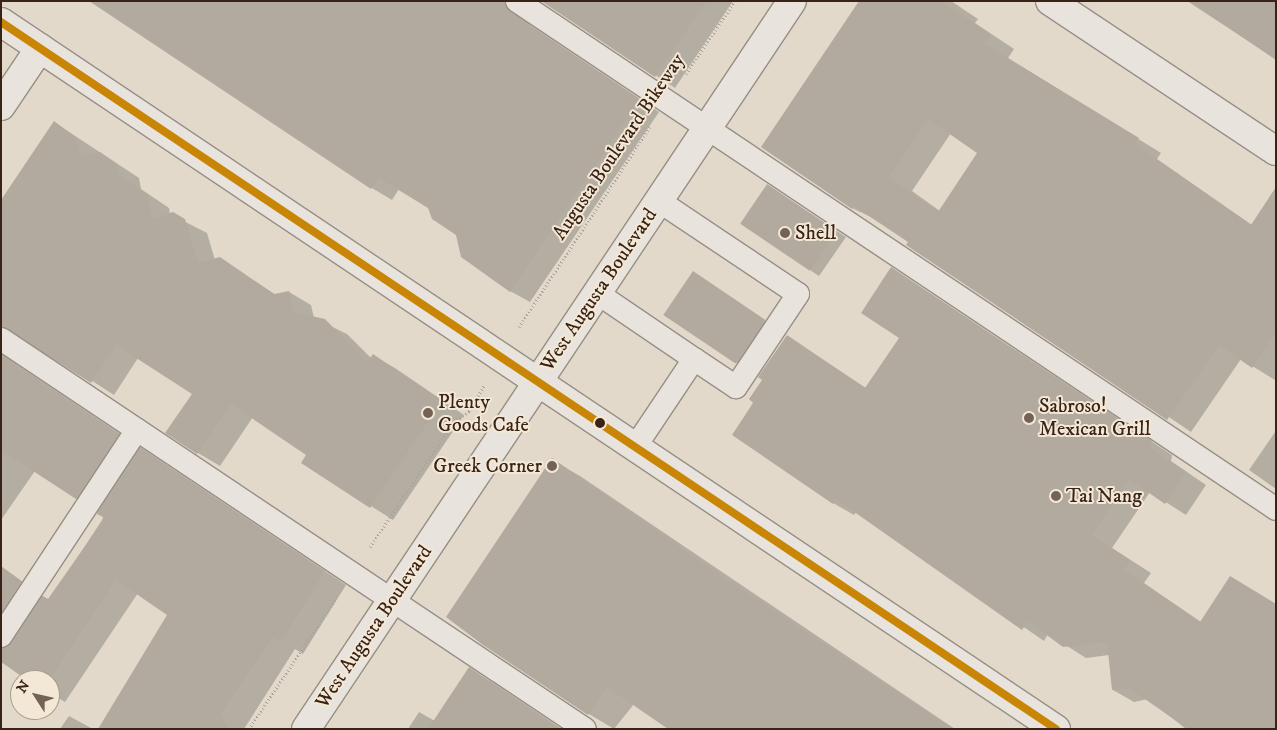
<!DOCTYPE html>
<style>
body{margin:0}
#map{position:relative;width:1277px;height:730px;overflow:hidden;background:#e2d9ca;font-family:"IM FELL DW Pica",serif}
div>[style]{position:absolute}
.shadow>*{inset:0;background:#0003;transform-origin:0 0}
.building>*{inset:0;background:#b2aa9f;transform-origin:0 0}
.path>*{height:3px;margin-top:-1.5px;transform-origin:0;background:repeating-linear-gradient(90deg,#a9a39b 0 1px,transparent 0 3.5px)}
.roads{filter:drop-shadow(1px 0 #978f85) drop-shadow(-1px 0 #978f85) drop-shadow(0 1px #978f85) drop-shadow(0 -1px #978f85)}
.service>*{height:22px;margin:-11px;padding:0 11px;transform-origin:11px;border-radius:11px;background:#e8e3dc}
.minor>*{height:28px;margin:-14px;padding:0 14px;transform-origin:14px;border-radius:14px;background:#e8e3dc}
.tertiary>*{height:28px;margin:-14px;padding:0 14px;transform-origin:14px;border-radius:14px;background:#e8e3dc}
.secondary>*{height:28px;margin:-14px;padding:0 14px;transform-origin:14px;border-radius:14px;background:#e8e3dc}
.bus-1>*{height:8px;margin:-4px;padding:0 4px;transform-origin:4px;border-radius:4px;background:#c88506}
.dots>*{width:14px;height:14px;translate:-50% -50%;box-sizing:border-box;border:2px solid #f3e8d5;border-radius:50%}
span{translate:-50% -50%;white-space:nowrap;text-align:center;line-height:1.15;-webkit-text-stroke:4px #f3e8d5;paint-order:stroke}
.street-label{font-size:20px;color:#392217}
.poi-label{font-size:20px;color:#392217}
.left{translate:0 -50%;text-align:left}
.right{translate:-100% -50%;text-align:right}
.frame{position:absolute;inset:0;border:2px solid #392217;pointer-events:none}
.north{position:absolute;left:10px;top:670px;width:50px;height:50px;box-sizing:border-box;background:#f3e8d5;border:1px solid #a99989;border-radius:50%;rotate:305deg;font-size:14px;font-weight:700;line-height:20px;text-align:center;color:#392217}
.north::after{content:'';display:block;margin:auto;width:18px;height:22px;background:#746256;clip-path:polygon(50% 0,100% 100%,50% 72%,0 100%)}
</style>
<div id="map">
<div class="shadow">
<div style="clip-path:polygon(94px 1px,533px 1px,523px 13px,530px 25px,659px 112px,530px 302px,510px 291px,429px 207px,399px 189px,392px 200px,372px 188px)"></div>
<div style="clip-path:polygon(543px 1px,733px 1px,675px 88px)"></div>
<div style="clip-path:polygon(evenodd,860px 1px,951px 1px,978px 19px,975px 23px,1014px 49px,1008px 58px,1161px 153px,1157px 159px,1252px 225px,1276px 226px,1275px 380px,1241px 359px,1191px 432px,877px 220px,852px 208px,860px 1px,951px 133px,979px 153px,940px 211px,912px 191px,951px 133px)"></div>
<div style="clip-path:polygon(1187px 1px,1276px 1px,1276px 59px)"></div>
<div style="clip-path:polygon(54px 122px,139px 178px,141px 189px,169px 208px,170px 214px,207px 233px,215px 260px,220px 259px,276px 295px,289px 292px,311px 305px,314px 318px,347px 334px,371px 358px,373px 356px,395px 368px,464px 415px,393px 520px,302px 462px,307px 455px,253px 417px,220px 466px,198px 453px,167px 433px,193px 394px,138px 358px,114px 395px,26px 338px,13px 344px,10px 352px,16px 364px,346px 585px,303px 654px,295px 649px,244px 729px,100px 729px,169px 614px,138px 593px,65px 702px,50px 693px,50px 680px,30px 680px,1px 661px,1px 566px,49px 601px,104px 517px,35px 471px,1px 520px,1px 202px)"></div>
<div style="clip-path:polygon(777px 192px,846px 237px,819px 276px,741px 224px)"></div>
<div style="clip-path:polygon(892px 269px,1172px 455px,1171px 461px,1206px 485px,1186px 515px,1150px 492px,1112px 548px,1151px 573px,1144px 583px,1201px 622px,1276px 729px,1186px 729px,1148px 699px,1134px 702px,1113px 690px,1109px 655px,1086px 658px,1048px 634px,1044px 641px,856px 512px,854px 515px,833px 503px,755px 402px,787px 336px,866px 388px,900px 338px)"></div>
<div style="left:693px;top:272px;width:97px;height:51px;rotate:34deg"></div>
<div style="clip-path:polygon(1275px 432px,1276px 433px,1276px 489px,1249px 470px)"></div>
<div style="clip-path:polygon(552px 460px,580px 476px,955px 729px,671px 729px,634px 704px,614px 729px,589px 714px,448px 617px)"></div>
<div style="clip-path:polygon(469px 669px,495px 684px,562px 729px,408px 729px,419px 712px,435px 721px)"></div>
<div style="clip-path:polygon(69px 716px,91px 728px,92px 729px,60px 729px)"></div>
</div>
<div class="building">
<div style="clip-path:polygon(89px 1px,504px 1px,510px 12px,640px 99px,510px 292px,461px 257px,456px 235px,432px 219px,428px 208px,379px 178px,371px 189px)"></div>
<div style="clip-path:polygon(541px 1px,706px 1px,655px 77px)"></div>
<div style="clip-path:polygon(evenodd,859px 1px,941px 1px,991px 35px,985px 44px,1139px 138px,1135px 144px,1251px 225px,1276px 187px,1276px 332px,1252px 368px,1219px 345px,1167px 420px,906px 245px,908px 242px,854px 206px,852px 209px,761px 147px,859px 1px,928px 119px,977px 153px,938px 212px,889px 177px,928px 119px)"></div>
<div style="clip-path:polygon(1189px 1px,1276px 1px,1276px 60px)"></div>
<div style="clip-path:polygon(54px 121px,75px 137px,82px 156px,100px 152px,117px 164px,119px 175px,147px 194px,152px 219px,173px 212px,185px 219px,198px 263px,220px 257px,274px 294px,289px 291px,293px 312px,325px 319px,367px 362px,373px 354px,442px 401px,370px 508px,301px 463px,306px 455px,231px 404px,197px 454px,165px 433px,192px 394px,116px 345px,91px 383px,1px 326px,1px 200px)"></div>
<div style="left:767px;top:184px;width:84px;height:48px;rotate:34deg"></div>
<div style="clip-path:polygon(891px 267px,1152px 441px,1150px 448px,1186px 472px,1165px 504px,1129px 479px,1092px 535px,1130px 560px,1124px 570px,1200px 622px,1230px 576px,1276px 604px,1276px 729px,1188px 729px,1129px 688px,1112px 690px,1107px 642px,1063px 647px,1028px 621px,1022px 630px,836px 499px,833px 504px,732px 435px,753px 403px,749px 399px,762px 380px,758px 377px,787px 335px,865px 388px,899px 338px,861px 313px)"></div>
<div style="left:693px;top:271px;width:87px;height:53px;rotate:34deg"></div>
<div style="clip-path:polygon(1px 355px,119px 434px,76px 499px,1px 450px)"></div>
<div style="clip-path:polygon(141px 448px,325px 571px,281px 642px,273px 637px,221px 713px,228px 729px,98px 729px,167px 615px,116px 580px,49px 680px,27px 680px,1px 662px,1px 649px,12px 643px,43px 596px,48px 599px,102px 522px,103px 517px,97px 514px)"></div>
<div style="clip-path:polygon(552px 458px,710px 568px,953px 729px,668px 729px,607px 687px,588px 715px,483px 645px,446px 617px)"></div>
<div style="clip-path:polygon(1px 567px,21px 581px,1px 612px)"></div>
<div style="clip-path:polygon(469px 667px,561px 729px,428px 729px)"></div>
</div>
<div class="path">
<div style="left:686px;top:74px;width:88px;rotate:-56.1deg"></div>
<div style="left:519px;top:327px;width:239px;rotate:-56.8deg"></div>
<div style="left:370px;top:547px;width:151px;rotate:-56.1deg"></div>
<div style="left:454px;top:422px;width:19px;rotate:-36deg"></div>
<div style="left:469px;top:411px;width:29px;rotate:-59deg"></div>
<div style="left:249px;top:729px;width:155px;rotate:-56.3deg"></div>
</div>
<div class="roads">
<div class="service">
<div style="left:517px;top:1px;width:913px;rotate:33.79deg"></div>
<div style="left:659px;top:201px;width:167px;rotate:33.8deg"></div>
<div style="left:798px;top:294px;width:112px;rotate:123.7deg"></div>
<div style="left:736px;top:387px;width:50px;rotate:-146.3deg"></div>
<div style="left:597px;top:293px;width:117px;rotate:34.2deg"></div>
<div style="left:694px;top:359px;width:106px;rotate:123.8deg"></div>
<div style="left:1px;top:339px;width:702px;rotate:33.74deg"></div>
<div style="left:1px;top:636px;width:247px;rotate:-56.6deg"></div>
</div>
<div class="minor">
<div style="left:1050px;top:1px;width:271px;rotate:33.6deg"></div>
<div style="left:1px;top:106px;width:70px;rotate:-56.1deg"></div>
</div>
<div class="tertiary">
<div style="left:306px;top:729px;width:875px;rotate:-56.27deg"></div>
</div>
<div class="secondary">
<div style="left:1px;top:22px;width:1270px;rotate:33.83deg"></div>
</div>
</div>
<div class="bus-1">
<div style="left:1px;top:22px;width:1270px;rotate:33.83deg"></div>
</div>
<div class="dots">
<div style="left:785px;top:233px;background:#746256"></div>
<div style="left:428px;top:413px;background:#746256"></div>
<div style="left:1029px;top:418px;background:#746256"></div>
<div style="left:600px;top:423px;background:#392217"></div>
<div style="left:552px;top:466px;background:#746256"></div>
<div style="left:1056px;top:496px;background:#746256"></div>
</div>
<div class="street-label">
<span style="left:619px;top:147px;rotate:-56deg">Augusta Boulevard Bikeway</span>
<span style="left:599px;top:290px;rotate:-56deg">West Augusta Boulevard</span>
<span style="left:374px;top:627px;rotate:-56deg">West Augusta Boulevard</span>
</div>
<div class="poi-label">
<span class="left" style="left:795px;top:233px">Shell</span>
<span class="left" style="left:438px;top:414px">Plenty<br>Goods Cafe</span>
<span class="left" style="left:1039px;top:418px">Sabroso!<br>Mexican Grill</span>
<span class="right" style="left:542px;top:466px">Greek Corner</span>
<span class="left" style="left:1066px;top:496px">Tai Nang</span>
</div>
<div class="frame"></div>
<div class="north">N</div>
</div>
